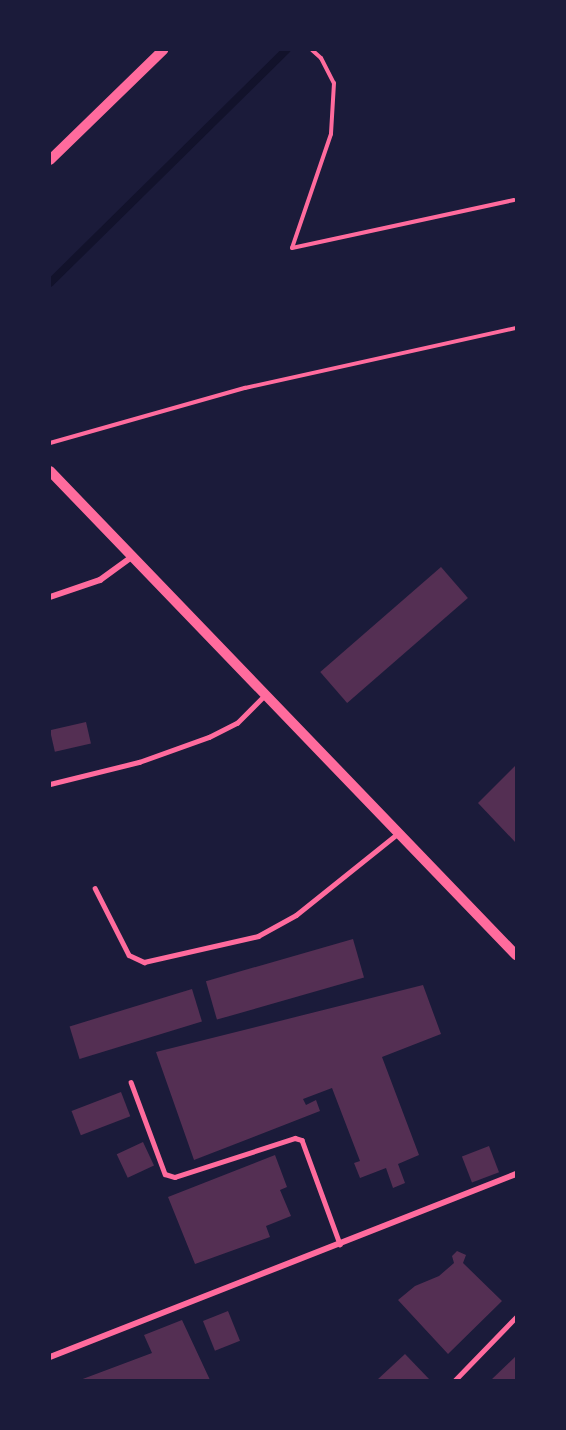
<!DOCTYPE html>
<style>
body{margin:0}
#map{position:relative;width:566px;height:1430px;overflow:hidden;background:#1b1b3a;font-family:"Space Grotesk",sans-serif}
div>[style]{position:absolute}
.stream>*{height:8px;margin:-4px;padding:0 4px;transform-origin:4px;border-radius:4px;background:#12122b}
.building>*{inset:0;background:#542f53;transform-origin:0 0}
.path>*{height:4px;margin:-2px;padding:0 2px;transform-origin:2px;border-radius:2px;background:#ff6b9d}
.service>*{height:4.5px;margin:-2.25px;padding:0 2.25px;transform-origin:2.25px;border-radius:2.25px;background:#ff6b9d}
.minor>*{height:6px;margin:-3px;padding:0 3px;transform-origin:3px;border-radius:3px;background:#ff6b9d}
.tertiary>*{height:10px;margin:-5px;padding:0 5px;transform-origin:5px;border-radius:5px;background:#ff6b9d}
span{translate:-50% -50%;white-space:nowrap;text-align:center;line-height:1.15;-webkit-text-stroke:5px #1b1b3a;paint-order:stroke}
.frame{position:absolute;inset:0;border:51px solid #1b1b3a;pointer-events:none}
</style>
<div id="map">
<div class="stream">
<div style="left:50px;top:283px;width:332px;rotate:-44.6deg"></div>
</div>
<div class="building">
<div style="left:441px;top:567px;width:41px;height:160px;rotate:49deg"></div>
<div style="left:86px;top:722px;width:22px;height:37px;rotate:77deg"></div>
<div style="clip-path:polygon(516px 765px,516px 843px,478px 803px)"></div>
<div style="left:353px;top:939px;width:40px;height:153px;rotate:74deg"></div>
<div style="clip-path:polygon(423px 985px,441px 1034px,382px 1057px,419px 1155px,398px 1164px,405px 1183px,393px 1188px,386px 1168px,360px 1178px,354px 1163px,360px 1161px,332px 1088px,303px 1099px,306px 1105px,316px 1100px,320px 1111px,194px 1160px,156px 1052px)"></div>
<div style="left:192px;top:989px;width:34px;height:128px;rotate:73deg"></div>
<div style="left:121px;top:1092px;width:26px;height:53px;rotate:69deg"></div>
<div style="left:143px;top:1142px;width:26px;height:29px;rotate:65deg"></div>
<div style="left:489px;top:1146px;width:28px;height:29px;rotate:69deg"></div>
<div style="clip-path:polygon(275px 1155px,287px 1187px,280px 1190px,291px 1216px,266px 1226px,270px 1237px,195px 1264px,168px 1197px)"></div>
<div style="clip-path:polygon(457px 1251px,466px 1255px,463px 1263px,502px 1301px,448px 1354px,398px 1300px,415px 1286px,439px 1276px,454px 1263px,452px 1256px)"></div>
<div style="left:228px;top:1311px;width:32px;height:27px;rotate:68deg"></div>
<div style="clip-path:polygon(182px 1320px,210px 1380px,80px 1380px,152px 1353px,144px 1335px)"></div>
<div style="clip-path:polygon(405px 1354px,430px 1380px,377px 1380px)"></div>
<div style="clip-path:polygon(516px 1356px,516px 1380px,491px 1380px)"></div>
</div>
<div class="path">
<div style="left:312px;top:50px;width:12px;rotate:42deg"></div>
<div style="left:321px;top:58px;width:28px;rotate:63deg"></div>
<div style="left:334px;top:83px;width:51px;rotate:93.4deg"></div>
<div style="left:331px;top:134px;width:120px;rotate:108.9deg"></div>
<div style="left:292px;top:248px;width:227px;rotate:-12.2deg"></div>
<div style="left:50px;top:443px;width:203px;rotate:-15.8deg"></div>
<div style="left:245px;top:388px;width:278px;rotate:-12.5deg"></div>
</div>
<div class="service">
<div style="left:50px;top:784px;width:92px;rotate:-13.9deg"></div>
<div style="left:139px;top:762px;width:74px;rotate:-19.7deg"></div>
<div style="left:209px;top:737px;width:31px;rotate:-27deg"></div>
<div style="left:237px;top:723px;width:40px;rotate:-45deg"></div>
<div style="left:95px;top:888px;width:75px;rotate:63.1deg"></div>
<div style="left:129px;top:955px;width:17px;rotate:25deg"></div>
<div style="left:144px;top:962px;width:117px;rotate:-12.8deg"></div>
<div style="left:258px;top:936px;width:43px;rotate:-28.9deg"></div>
<div style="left:296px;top:915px;width:129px;rotate:-38.7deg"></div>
<div style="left:131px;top:1082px;width:98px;rotate:69.7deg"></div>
<div style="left:165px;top:1174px;width:10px;rotate:17deg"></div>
<div style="left:175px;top:1177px;width:126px;rotate:-18deg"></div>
<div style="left:295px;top:1138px;width:7px;rotate:16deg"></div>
<div style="left:302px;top:1140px;width:111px;rotate:69.9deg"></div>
<div style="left:455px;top:1380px;width:88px;rotate:-45.9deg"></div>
</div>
<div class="minor">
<div style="left:50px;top:597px;width:53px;rotate:-18.8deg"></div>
<div style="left:100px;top:580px;width:41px;rotate:-36deg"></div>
<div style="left:50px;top:1357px;width:501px;rotate:-21.44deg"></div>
</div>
<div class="tertiary">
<div style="left:50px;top:160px;width:158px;rotate:-44.2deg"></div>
<div style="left:50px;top:471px;width:672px;rotate:46.09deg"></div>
</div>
<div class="frame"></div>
</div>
